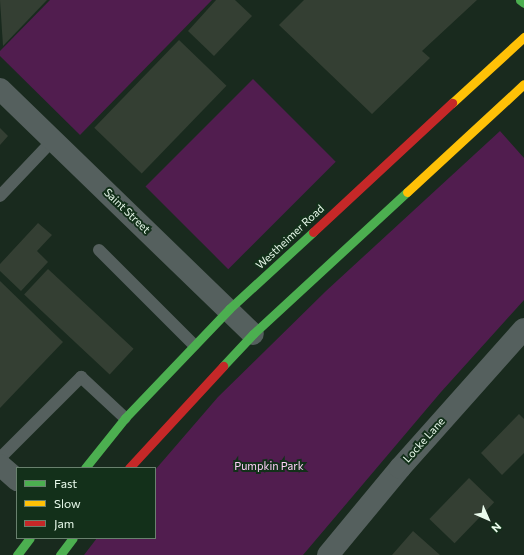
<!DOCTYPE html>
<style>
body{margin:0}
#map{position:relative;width:524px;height:555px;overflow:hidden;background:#192a1e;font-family:Commissioner,sans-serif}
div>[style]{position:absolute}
.green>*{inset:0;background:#511d4f;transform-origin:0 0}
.building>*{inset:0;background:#343f33;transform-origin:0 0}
.lane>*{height:12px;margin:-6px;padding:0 6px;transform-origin:6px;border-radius:6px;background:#55605e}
.street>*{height:22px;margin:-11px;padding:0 11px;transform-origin:11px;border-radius:11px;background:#55605e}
.fast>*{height:9px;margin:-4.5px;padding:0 4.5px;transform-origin:4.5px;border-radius:4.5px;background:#4caf50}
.slow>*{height:9px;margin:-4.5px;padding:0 4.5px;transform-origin:4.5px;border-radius:4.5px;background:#ffc107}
.jam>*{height:9px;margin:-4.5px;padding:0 4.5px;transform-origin:4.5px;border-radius:4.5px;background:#c62828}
span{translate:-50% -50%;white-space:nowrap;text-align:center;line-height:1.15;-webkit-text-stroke:4px #13301a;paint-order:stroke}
.street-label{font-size:11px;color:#e9faec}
.park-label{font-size:11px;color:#ffd0f9}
.legend{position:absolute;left:16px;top:467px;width:140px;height:72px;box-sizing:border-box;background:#13301a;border:1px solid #69816e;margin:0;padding:5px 7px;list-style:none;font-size:12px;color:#e9faec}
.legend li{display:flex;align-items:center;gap:8px;height:20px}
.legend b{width:20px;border:1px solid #69816e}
.north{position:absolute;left:468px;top:499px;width:40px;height:40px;-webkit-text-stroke:3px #13301a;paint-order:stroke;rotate:135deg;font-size:11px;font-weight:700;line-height:16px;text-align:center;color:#e9faec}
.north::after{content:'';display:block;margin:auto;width:14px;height:18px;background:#e9faec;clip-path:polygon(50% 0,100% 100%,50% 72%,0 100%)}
</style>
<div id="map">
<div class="green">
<div style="clip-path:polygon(50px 0,212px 0,80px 135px,0 56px,0 51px)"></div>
<div style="left:253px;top:79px;width:117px;height:152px;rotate:45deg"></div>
<div style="clip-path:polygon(500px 131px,524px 158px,524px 300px,441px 392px,303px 555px,84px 555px,97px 538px,155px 538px,155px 470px,218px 397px,326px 291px)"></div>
</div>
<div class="building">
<div style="clip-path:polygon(0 0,47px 0,3px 46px)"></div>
<div style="clip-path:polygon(216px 0,235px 0,252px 16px,214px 56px,188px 31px)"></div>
<div style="clip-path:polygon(304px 0,477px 0,422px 51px,430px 58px,372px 114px,279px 25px)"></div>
<div style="left:179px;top:40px;width:66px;height:122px;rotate:44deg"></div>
<div style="clip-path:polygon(0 128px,8px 136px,0 145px)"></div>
<div style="clip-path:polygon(38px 223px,52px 235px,37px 251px,48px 262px,21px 291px,0 271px,0 264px)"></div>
<div style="left:48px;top:269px;width:117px;height:35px;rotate:43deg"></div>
<div style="clip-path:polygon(0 281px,63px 342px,0 408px)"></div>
<div style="clip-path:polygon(519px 414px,524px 419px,524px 453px,502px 475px,481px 453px)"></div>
<div style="left:469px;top:478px;width:35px;height:57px;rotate:44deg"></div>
<div style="clip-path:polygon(413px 531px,440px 555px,392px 555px)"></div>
</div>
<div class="lane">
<div style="left:0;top:196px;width:77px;rotate:-46.6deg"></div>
<div style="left:99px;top:250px;width:134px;rotate:45deg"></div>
<div style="left:0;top:458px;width:115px;rotate:-45deg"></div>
<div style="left:81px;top:377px;width:60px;rotate:43deg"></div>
</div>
<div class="street">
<div style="left:0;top:89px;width:352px;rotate:44.1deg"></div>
<div style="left:0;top:465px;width:23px;rotate:41deg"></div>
<div style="left:328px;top:555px;width:113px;rotate:-50.4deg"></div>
<div style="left:400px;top:468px;width:186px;rotate:-48.3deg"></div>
</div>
<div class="fast">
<div style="left:520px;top:0;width:5px;rotate:37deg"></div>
<div style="left:223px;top:366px;width:44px;rotate:-46.8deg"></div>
<div style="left:253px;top:334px;width:209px;rotate:-42.7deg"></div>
<div style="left:85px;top:468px;width:64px;rotate:-51.3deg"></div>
<div style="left:125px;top:418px;width:151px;rotate:-46.3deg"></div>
<div style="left:229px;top:309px;width:114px;rotate:-42.5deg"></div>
<div style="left:17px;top:555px;width:21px;rotate:-53deg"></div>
<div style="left:60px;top:555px;width:21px;rotate:-53deg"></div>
</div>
<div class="slow">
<div style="left:452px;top:103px;width:98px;rotate:-42.5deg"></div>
<div style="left:407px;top:192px;width:159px;rotate:-42.7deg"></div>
</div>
<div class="jam">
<div style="left:313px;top:232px;width:190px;rotate:-42.9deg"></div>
<div style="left:129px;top:468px;width:139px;rotate:-47.3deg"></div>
</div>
<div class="street-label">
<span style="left:127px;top:211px;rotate:44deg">Saint Street</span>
<span style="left:290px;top:237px;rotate:-43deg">Westheimer Road</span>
<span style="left:424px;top:440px;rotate:-48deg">Locke Lane</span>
</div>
<div class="park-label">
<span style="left:269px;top:466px">Pumpkin Park</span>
</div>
<ul class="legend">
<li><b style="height:5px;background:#4caf50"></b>Fast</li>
<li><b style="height:5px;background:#ffc107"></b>Slow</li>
<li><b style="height:5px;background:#c62828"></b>Jam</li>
</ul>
<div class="north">N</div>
</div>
